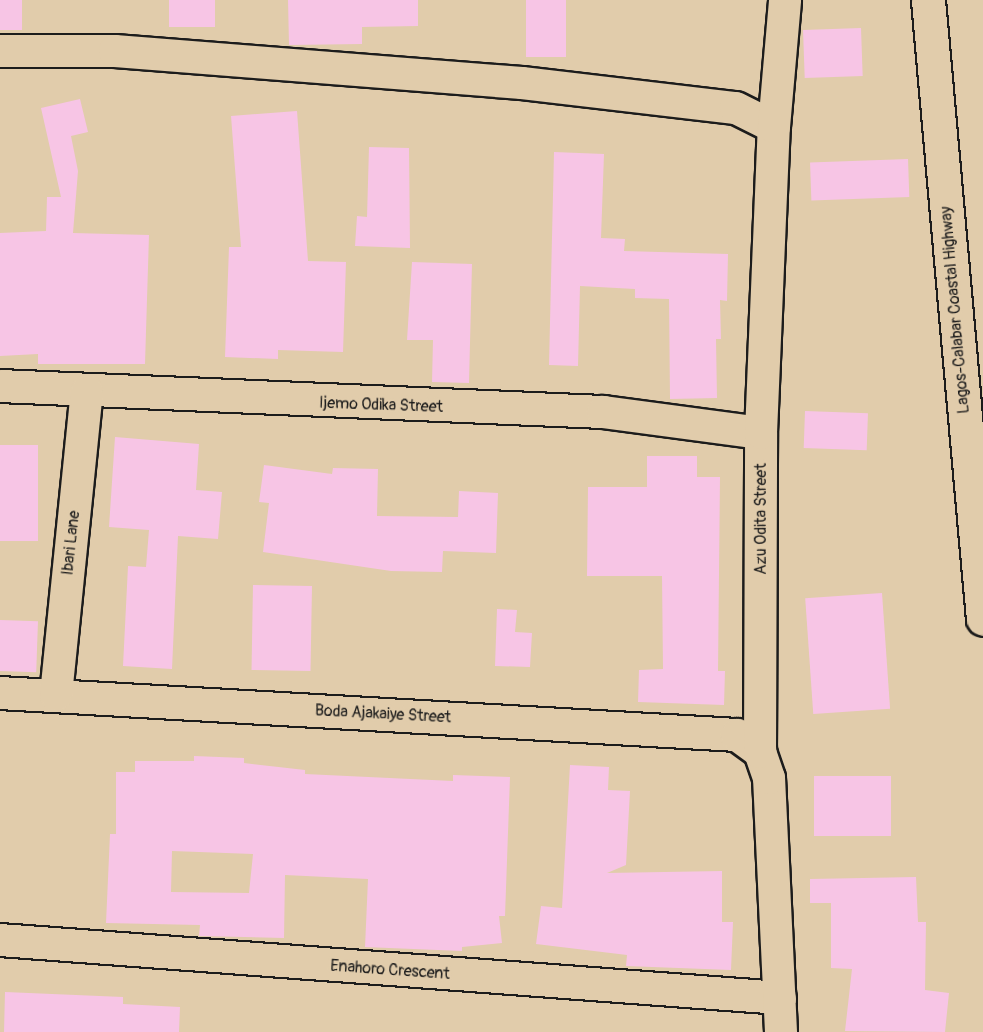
<!DOCTYPE html>
<style>
body{margin:0}
#map{position:relative;width:983px;height:1032px;overflow:hidden;background:#e1ccab;font-family:Pangolin,sans-serif}
div>[style]{position:absolute}
.building>*{inset:0;background:#f7c5e5;transform-origin:0 0}
.roads{filter:drop-shadow(2px 0 #1c1c1c) drop-shadow(-2px 0 #1c1c1c) drop-shadow(0 2px #1c1c1c) drop-shadow(0 -2px #1c1c1c)}
.minor>*{height:32px;margin:-16px;padding:0 16px;transform-origin:16px;border-radius:16px;background:#e1ccab}
.highway>*{height:33px;margin:-16.5px;padding:0 16.5px;transform-origin:16.5px;border-radius:16.5px;background:#e1ccab}
span{translate:-50% -50%;white-space:nowrap;text-align:center;line-height:1.15;-webkit-text-stroke:5px #e1ccab;paint-order:stroke}
.street-label{font-size:16px;color:#1c1c1c}
</style>
<div id="map">
<div class="building">
<div style="left:0;top:0;width:22px;height:30px"></div>
<div style="left:169px;top:0;width:46px;height:27px"></div>
<div style="clip-path:polygon(288px 0,418px 0,418px 26px,362px 27px,362px 44px,289px 45px)"></div>
<div style="left:526px;top:0;width:40px;height:57px"></div>
<div style="left:861px;top:28px;width:48px;height:58px;rotate:88deg"></div>
<div style="clip-path:polygon(80px 99px,88px 132px,71px 136px,78px 171px,73px 233px,149px 235px,145px 364px,38px 364px,38px 354px,0 356px,0 233px,46px 231px,47px 197px,61px 197px,41px 108px)"></div>
<div style="clip-path:polygon(297px 111px,308px 261px,346px 262px,343px 352px,278px 350px,278px 359px,225px 357px,229px 247px,241px 247px,231px 116px)"></div>
<div style="clip-path:polygon(369px 147px,409px 148px,410px 248px,355px 246px,357px 216px,367px 217px)"></div>
<div style="clip-path:polygon(554px 152px,604px 154px,601px 238px,625px 239px,624px 251px,728px 254px,727px 301px,720px 300px,721px 339px,716px 339px,717px 398px,670px 399px,669px 299px,635px 298px,635px 289px,580px 286px,578px 366px,549px 365px)"></div>
<div style="left:908px;top:159px;width:38px;height:98px;rotate:88deg"></div>
<div style="clip-path:polygon(412px 262px,472px 264px,469px 383px,432px 382px,433px 340px,407px 340px)"></div>
<div style="left:805px;top:411px;width:63px;height:37px;rotate:2deg"></div>
<div style="clip-path:polygon(115px 437px,199px 444px,196px 490px,222px 492px,218px 539px,178px 536px,172px 669px,123px 666px,128px 566px,146px 567px,149px 530px,109px 527px)"></div>
<div style="left:0;top:445px;width:38px;height:96px"></div>
<div style="clip-path:polygon(647px 456px,697px 456px,697px 477px,720px 477px,718px 671px,725px 671px,724px 705px,638px 702px,639px 670px,663px 669px,662px 576px,587px 576px,588px 487px,647px 487px)"></div>
<div style="clip-path:polygon(264px 465px,332px 474px,333px 468px,378px 469px,377px 516px,458px 517px,459px 491px,498px 493px,496px 553px,443px 551px,442px 572px,391px 571px,263px 552px,269px 503px,259px 502px)"></div>
<div style="left:253px;top:585px;width:59px;height:85px;rotate:1deg"></div>
<div style="left:882px;top:593px;width:116px;height:77px;rotate:86deg"></div>
<div style="clip-path:polygon(497px 609px,517px 610px,515px 632px,532px 633px,530px 667px,495px 666px)"></div>
<div style="left:0;top:620px;width:38px;height:51px;rotate:2deg"></div>
<div style="clip-path:polygon(evenodd,194px 756px,244px 758px,244px 763px,305px 770px,305px 774px,453px 781px,453px 775px,510px 777px,505px 916px,499px 916px,502px 943px,462px 947px,462px 951px,365px 947px,368px 879px,285px 875px,284px 938px,199px 936px,200px 925px,106px 923px,110px 834px,116px 834px,116px 772px,135px 772px,135px 761px,194px 761px,194px 756px,172px 851px,253px 854px,249px 893px,171px 892px,172px 851px)"></div>
<div style="clip-path:polygon(570px 765px,609px 767px,608px 790px,630px 791px,626px 865px,607px 873px,722px 871px,722px 922px,733px 922px,731px 970px,626px 966px,627px 955px,536px 944px,541px 906px,562px 908px)"></div>
<div style="left:814px;top:776px;width:77px;height:60px"></div>
<div style="clip-path:polygon(916px 877px,918px 922px,926px 922px,925px 990px,949px 993px,945px 1032px,845px 1031px,852px 969px,831px 968px,831px 903px,810px 903px,810px 879px)"></div>
<div style="clip-path:polygon(5px 992px,123px 997px,123px 1004px,180px 1007px,179px 1032px,4px 1032px)"></div>
</div>
<div class="roads">
<div class="minor">
<div style="left:0;top:51px;width:115px"></div>
<div style="left:115px;top:51px;width:408px;rotate:4.5deg"></div>
<div style="left:522px;top:83px;width:215px;rotate:6.7deg"></div>
<div style="left:736px;top:108px;width:42px;rotate:26.6deg"></div>
<div style="left:0;top:386px;width:604px;rotate:2.47deg"></div>
<div style="left:603px;top:412px;width:159px;rotate:7.6deg"></div>
<div style="left:0;top:693px;width:738px;rotate:3.26deg"></div>
<div style="left:737px;top:735px;width:29px;rotate:36deg"></div>
<div style="left:56px;top:695px;width:305px;rotate:-84.2deg"></div>
<div style="left:0;top:940px;width:782px;rotate:4.25deg"></div>
<div style="left:781px;top:1032px;width:254px;rotate:-92.7deg"></div>
<div style="left:769px;top:778px;width:28px;rotate:-109deg"></div>
<div style="left:760px;top:752px;width:319px;rotate:-89.8deg"></div>
<div style="left:761px;top:433px;width:306px;rotate:-87.6deg"></div>
<div style="left:774px;top:127px;width:127px;rotate:-85deg"></div>
</div>
<div class="highway">
<div style="left:928px;top:0;width:621px;rotate:84.92deg"></div>
</div>
</div>
<div class="street-label">
<span style="left:955px;top:310px;rotate:-95deg">Lagos-Calabar Coastal Highway</span>
<span style="left:381px;top:405px;rotate:2deg">Ijemo Odika Street</span>
<span style="left:761px;top:519px;rotate:-90deg">Azu Odita Street</span>
<span style="left:71px;top:543px;rotate:-84deg">Ibari Lane</span>
<span style="left:383px;top:714px;rotate:3deg">Boda Ajakaiye Street</span>
<span style="left:390px;top:970px;rotate:4deg">Enahoro Crescent</span>
</div>
</div>
